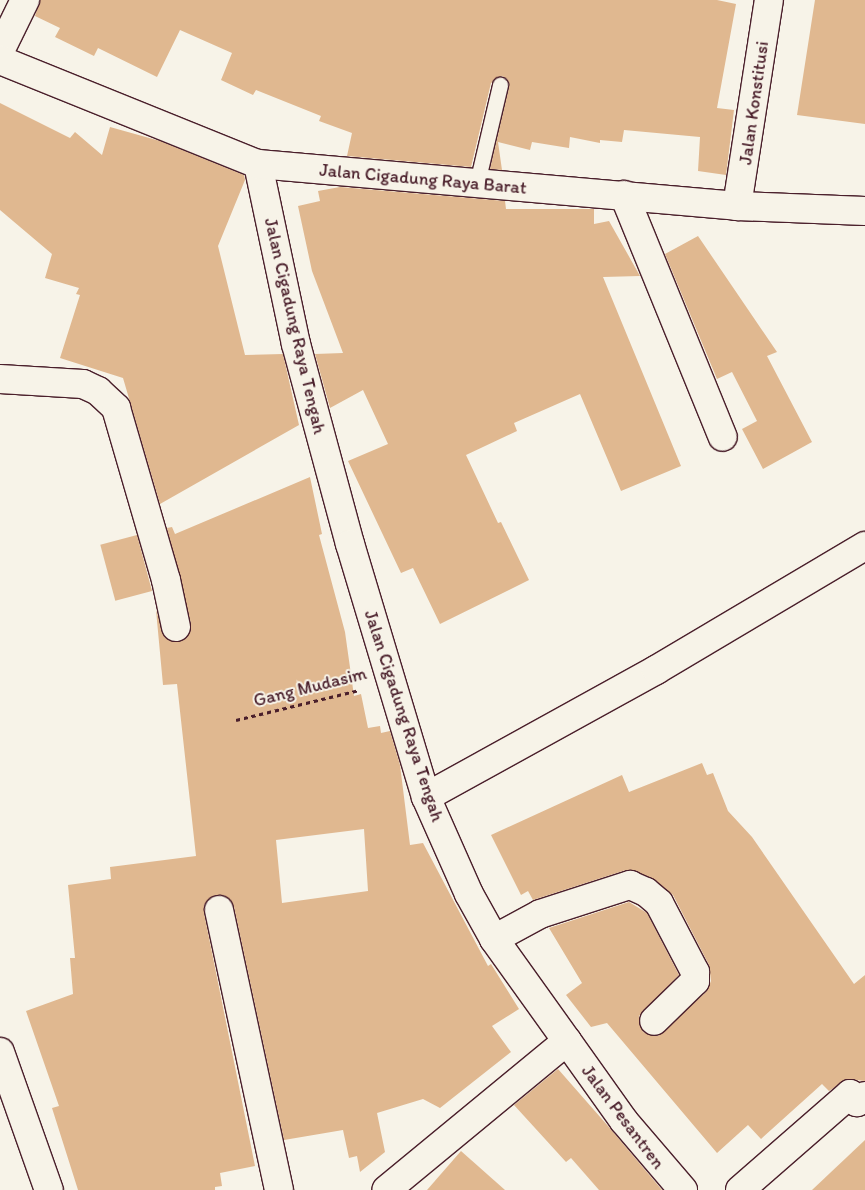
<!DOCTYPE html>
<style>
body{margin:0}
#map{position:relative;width:865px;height:1190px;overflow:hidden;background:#f7f3e8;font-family:Itim,sans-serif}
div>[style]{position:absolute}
.building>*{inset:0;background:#e0b890;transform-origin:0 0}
.path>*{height:3px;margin-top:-1.5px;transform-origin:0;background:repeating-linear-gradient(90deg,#4a1f2b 0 4px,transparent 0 8px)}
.roads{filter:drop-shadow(1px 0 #4a1f2b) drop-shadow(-1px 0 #4a1f2b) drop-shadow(0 1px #4a1f2b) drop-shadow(0 -1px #4a1f2b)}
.service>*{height:15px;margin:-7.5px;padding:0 7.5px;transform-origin:7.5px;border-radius:7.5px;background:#f7f3e8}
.minor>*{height:28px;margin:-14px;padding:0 14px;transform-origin:14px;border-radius:14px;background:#f7f3e8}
.tertiary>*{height:28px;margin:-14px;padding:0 14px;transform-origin:14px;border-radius:14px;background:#f7f3e8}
span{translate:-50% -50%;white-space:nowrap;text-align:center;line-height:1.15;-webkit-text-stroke:4px #f7f3e8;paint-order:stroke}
.street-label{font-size:18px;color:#4a1f2b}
</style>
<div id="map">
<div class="building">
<div style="clip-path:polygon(40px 0,717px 0,736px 4px,717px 108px,734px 110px,726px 175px,698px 171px,700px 137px,624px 130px,622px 142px,600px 140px,600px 143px,570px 137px,569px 148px,532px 142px,530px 150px,498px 142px,502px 170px,490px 169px,509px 87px,507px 79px,502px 76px,491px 83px,471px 167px,347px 156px,352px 133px,319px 121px,321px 116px,256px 90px,253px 95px,221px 80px,232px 53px,180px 30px,157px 77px,98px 48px,94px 56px,55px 37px,60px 28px,35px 16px)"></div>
<div style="clip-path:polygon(815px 0,865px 0,865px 124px,797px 115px)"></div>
<div style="clip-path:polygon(0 103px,70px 138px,75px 132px,102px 155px,110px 127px,160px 141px,244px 175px,245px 180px,218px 246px,245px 355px,283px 354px,299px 425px,160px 504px,123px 378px,60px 358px,80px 295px,76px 294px,79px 288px,45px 278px,52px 254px,0 210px)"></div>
<div style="clip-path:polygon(340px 187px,505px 201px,506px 209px,594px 209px,594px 224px,609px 221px,640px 276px,603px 277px,681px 466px,621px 491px,580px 394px,514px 423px,517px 431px,466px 455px,498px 523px,501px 522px,529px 580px,440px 624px,413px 568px,401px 573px,348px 461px,388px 444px,363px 390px,330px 408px,315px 354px,343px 353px,312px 271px,298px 206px,320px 201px,318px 191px)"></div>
<div style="clip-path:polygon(698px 236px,777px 352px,767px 356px,812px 442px,763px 469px,742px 429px,757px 421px,732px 372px,717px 379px,665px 254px)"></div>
<div style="clip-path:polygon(evenodd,310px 477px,322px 534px,319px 535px,345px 632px,354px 696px,361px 694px,368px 728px,380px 726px,381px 733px,390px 731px,400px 765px,410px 845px,423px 843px,488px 966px,491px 964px,519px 1009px,492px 1026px,511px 1052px,440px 1108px,423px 1099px,377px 1113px,385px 1152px,360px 1172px,357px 1156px,349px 1158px,343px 1130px,284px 1140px,234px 907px,224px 895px,215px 895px,204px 905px,204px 913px,255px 1166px,220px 1173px,222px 1186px,215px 1187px,215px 1190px,78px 1190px,52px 1108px,59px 1106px,26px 1011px,73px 994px,70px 958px,75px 958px,68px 885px,111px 879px,110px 867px,196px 856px,177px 684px,163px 685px,156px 610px,165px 638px,179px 642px,187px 638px,191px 624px,167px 528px,172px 527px,175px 534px,310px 477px,364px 829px,368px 891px,282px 903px,276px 840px,364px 829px)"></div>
<div style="left:137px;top:535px;width:58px;height:38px;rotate:75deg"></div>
<div style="clip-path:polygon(702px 763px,707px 775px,713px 773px,728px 811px,752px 837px,854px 984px,865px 975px,865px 1081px,847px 1079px,829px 1091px,822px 1084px,761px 1139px,748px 1125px,717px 1153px,607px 1023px,591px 1027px,566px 995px,582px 983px,549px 928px,629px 902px,647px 913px,679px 975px,639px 1016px,643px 1032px,658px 1036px,706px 992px,711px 981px,709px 965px,673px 895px,652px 878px,626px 870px,533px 900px,528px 891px,521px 895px,491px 835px,622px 775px,629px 792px)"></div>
<div style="clip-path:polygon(558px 1069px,608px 1126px,662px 1190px,599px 1190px,571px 1158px,566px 1162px,514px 1105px)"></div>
<div style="clip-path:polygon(865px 1140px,865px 1190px,812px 1190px)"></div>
<div style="clip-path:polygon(461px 1151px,505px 1190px,427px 1190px)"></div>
</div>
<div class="path">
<div style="left:236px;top:720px;width:127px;rotate:-13.7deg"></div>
</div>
<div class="roads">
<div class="service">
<div style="left:477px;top:183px;width:101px;rotate:-76.8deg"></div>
</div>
<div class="minor">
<div style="left:0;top:51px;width:57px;rotate:-63.9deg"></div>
<div style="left:258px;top:164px;width:184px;rotate:78.1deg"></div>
<div style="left:296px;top:344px;width:207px;rotate:74.9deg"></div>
<div style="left:350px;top:544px;width:264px;rotate:73.3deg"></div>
<div style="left:426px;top:797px;width:106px;rotate:66.1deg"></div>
<div style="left:469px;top:894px;width:51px;rotate:60.9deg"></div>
<div style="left:494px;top:939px;width:125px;rotate:54.4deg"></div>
<div style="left:567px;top:1041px;width:234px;rotate:140.5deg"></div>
<div style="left:624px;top:195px;width:261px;rotate:67.8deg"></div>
<div style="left:737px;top:206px;width:208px;rotate:-81.2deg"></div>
<div style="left:0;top:379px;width:83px;rotate:3.4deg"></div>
<div style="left:83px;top:384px;width:17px;rotate:25deg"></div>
<div style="left:98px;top:391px;width:25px;rotate:43deg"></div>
<div style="left:116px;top:408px;width:179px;rotate:73.8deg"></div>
<div style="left:166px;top:580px;width:48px;rotate:78deg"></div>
<div style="left:426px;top:797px;width:263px;rotate:-28.9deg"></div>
<div style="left:656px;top:670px;width:243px;rotate:-30.7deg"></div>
<div style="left:219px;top:910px;width:286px;rotate:77.9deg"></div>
<div style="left:494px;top:939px;width:52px;rotate:-28.5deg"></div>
<div style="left:540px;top:914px;width:95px;rotate:-17.9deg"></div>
<div style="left:630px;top:885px;width:17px;rotate:24deg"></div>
<div style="left:646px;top:892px;width:17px;rotate:40deg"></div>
<div style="left:659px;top:903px;width:78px;rotate:62.4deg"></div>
<div style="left:695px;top:972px;width:9px;rotate:90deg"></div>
<div style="left:695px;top:981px;width:57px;rotate:135.7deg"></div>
<div style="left:567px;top:1041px;width:98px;rotate:54.5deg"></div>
<div style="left:624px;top:1121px;width:91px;rotate:49.5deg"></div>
<div style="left:0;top:1052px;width:146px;rotate:70.5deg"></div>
<div style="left:740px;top:1190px;width:146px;rotate:-41.1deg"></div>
<div style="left:850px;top:1094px;width:11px;rotate:49deg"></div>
<div style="left:857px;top:1102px;width:10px;rotate:-37deg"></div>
</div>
<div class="tertiary">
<div style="left:0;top:60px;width:278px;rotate:22deg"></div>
<div style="left:258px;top:164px;width:481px;rotate:5deg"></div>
<div style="left:737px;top:206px;width:128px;rotate:2.2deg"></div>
</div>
</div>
<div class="street-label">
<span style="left:754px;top:103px;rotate:-82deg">Jalan Konstitusi</span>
<span style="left:423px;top:179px;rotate:5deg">Jalan Cigadung Raya Barat</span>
<span style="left:295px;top:326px;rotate:77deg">Jalan Cigadung Raya Tengah</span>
<span style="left:310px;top:687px;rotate:-14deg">Gang Mudasim</span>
<span style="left:404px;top:716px;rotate:72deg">Jalan Cigadung Raya Tengah</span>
<span style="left:623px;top:1117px;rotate:53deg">Jalan Pesantren</span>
</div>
</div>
